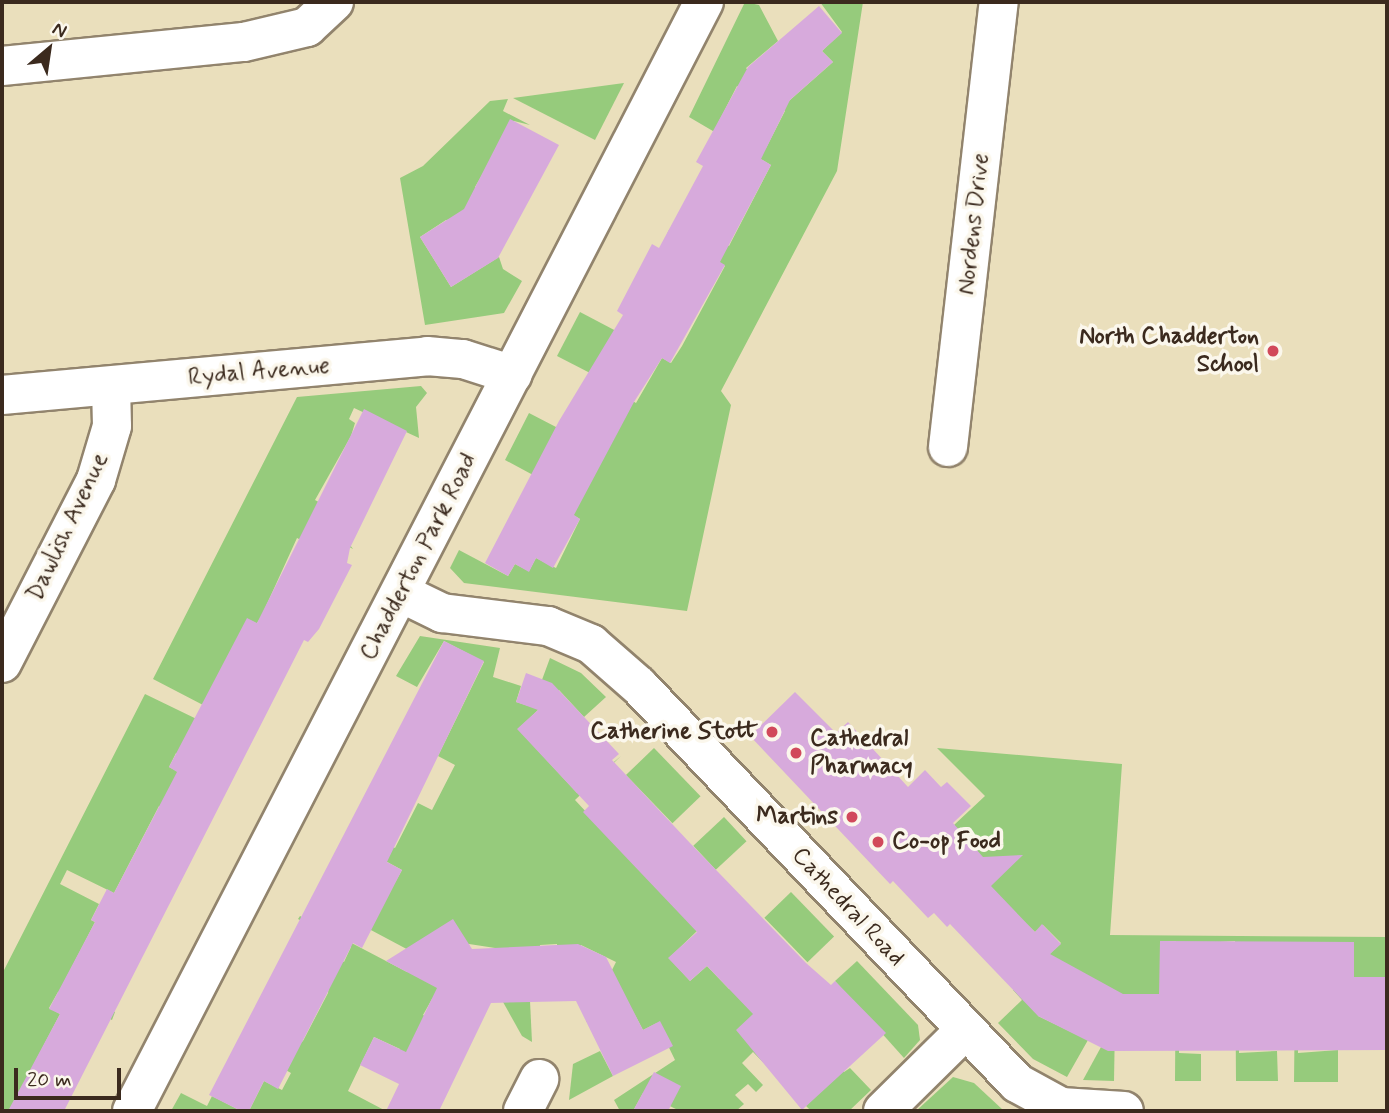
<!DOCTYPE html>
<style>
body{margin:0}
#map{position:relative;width:1389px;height:1113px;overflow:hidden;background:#eadfbc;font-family:Mynerve,sans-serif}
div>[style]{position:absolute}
.green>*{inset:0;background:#96cb7c;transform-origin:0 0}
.building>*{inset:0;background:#d7aadc}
.roads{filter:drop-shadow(2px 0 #92846d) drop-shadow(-2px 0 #92846d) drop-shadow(0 2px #92846d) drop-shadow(0 -2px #92846d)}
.minor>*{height:38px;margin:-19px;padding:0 19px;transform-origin:19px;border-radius:19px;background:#fff}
.dots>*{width:19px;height:19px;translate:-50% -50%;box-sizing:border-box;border:4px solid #fbf7ec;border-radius:50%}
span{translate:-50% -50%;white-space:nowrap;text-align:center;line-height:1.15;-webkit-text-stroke:7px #fbf7ec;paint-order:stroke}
.street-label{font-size:24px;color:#3b2a1e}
.poi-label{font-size:24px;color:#3b2a1e;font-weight:700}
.right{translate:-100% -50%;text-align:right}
.left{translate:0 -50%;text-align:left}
.frame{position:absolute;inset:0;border:4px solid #3b2a1e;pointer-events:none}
.north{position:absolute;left:14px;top:14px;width:70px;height:70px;-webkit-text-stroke:5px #fbf7ec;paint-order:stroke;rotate:29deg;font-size:19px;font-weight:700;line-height:28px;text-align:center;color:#3b2a1e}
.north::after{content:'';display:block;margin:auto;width:24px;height:32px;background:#3b2a1e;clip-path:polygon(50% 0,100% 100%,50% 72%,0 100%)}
.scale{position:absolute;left:14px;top:1068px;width:107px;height:32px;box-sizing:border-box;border:4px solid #3b2a1e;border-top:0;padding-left:9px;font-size:21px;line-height:24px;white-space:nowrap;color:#3b2a1e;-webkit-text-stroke:5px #fbf7ec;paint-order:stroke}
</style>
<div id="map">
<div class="green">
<div style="clip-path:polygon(745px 2px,759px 5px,778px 41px,746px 68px,767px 94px,762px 98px,737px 86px,718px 123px,766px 148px,785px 111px,781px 108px,833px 62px,822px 51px,842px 32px,820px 2px,863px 2px,837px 171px,721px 391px,731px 405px,687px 611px,464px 583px,450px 568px,459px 550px,508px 576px,515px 564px,529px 571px,536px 558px,556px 568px,580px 519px,564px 510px,546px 482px,505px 460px,529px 413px,556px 427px,622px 395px,636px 403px,662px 358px,671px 363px,682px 346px,725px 266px,667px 234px,669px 230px,714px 238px,729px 246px,771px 165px,689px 117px)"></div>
<div style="clip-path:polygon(624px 83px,595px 140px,513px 98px)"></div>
<div style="clip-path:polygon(508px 99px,503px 111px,530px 125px,514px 121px,475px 187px,522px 213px,446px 220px,420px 237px,451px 287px,499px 257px,503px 269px,522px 281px,504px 313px,425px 325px,400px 178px,423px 166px,490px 101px)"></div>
<div style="clip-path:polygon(580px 312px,618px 332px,590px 373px,557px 356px)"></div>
<div style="clip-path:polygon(421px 386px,427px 393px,416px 407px,419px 438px,354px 408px,349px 419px,355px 423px,351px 436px,315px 500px,360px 524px,350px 545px,353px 549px,327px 535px,319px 549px,297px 538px,261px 617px,203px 705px,153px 679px,297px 397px)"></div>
<div style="clip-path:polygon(420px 636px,500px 648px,493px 677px,521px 686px,516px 702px,532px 707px,550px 658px,581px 673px,606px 697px,584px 717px,559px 690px,518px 729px,577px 793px,621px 756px,575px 800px,697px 931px,669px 958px,690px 981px,707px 966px,729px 989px,742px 978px,794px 1021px,844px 1072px,850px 1068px,871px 1090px,849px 1111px,811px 1111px,753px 1052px,742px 1063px,763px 1085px,756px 1092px,748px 1084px,735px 1095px,744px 1104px,736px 1111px,680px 1111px,643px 1093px,633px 1111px,620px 1111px,614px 1100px,675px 1060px,657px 1023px,643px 1030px,628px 1002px,586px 1022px,616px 962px,581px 945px,558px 978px,557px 944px,540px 945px,540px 955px,469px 944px,481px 1023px,432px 999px,423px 1015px,430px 1019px,411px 1059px,393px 1063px,400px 1049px,374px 1037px,348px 1091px,386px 1111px,249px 1111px,264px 1081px,282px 1090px,291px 1073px,273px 1063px,303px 1041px,328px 993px,333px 956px,344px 962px,351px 947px,298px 919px,300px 916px,407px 972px,416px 954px,369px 929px,402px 870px,380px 858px,350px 825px,395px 848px,418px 803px,432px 810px,455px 765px,438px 756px,484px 662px,444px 641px,417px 687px,396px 676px)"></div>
<div style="clip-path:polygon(145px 694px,209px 725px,192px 761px,176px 753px,169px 767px,185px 775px,202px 827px,159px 806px,114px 893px,67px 870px,60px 884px,99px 904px,91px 920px,95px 922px,63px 984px,115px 1012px,112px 1020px,58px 992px,49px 1008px,60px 1014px,12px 1106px,21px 1111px,2px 1111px,2px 974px)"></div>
<div style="left:654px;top:748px;width:67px;height:39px;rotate:46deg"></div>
<div style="clip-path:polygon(937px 748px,1122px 764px,1110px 935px,1387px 937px,1387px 977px,1365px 977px,1364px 1000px,1354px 1000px,1354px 942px,1299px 991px,1298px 1053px,1338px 1050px,1338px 1082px,1294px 1082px,1295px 994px,1239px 997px,1239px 1053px,1277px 1051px,1278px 1081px,1236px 1081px,1235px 941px,1220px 942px,1179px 997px,1179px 1053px,1201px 1054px,1201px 1081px,1175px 1081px,1176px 941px,1160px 941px,1160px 994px,1038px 1016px,1088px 1040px,1067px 1077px,1033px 1059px,998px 1023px,1022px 1000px,1013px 990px,1061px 943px,1043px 925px,1035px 932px,974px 875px,954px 825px,985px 796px)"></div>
<div style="left:724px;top:817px;width:33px;height:42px;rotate:47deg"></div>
<div style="left:791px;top:892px;width:62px;height:37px;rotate:46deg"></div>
<div style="clip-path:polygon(857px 961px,918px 1025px,920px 1040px,904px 1058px,835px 981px)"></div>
<div style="clip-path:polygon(530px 1001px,532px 1042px,522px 1036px,503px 1002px)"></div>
<div style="clip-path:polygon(1115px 1023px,1114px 1081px,1083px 1080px,1101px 1047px)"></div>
<div style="clip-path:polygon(600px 1051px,613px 1076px,569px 1100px,573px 1064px)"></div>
<div style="clip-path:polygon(953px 1077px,974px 1083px,1003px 1110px,916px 1111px)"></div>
<div style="clip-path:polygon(181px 1093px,207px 1106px,212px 1096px,241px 1111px,171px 1111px)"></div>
</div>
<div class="building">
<div style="clip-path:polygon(819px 6px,842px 33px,822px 51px,833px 62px,790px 100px,761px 159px,771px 165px,720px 262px,725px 265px,670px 363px,662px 358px,634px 402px,574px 515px,580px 519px,553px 568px,536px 558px,529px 572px,515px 564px,508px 576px,485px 563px,559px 421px,623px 315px,617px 311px,652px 244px,659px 248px,703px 166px,696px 162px,748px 67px)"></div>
<div style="clip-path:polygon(510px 119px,559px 145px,498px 258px,451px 287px,420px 237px,464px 209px)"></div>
<div style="clip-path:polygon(364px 409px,407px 431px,350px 548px,347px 563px,352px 565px,319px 629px,308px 642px,304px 640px,64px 1111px,8px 1111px,60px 1014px,49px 1009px,95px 922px,91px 920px,107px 889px,114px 893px,177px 772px,169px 767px,247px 618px,257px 623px)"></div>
<div style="clip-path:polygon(444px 641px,484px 661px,387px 862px,402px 870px,362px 948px,353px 943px,278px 1089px,264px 1081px,249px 1111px,241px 1111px,209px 1095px)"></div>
<div style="clip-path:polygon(526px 673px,552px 683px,619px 754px,612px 760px,690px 843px,806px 963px,831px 985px,835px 981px,886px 1033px,802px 1110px,736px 1030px,753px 1014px,707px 966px,690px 981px,668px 958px,697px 932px,583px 812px,589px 806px,517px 729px,538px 710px,516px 702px)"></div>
<div style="clip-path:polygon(795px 692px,836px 733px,848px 722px,908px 787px,925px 770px,941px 787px,947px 782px,971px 806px,953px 823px,983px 857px,1023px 855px,991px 886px,1035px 932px,1042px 924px,1061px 944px,1050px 954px,1123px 994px,1159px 994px,1160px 941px,1354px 942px,1354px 977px,1387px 977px,1387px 1050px,1108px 1051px,1038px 1016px,950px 924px,947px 927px,934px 913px,928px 918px,893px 881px,890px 884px,750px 736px)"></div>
<div style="clip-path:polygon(453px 919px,472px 949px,578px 944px,606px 957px,643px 1030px,660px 1021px,673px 1046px,613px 1076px,576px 1001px,491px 1003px,439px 1111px,386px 1111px,399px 1084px,360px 1065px,374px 1037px,406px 1052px,437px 988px,386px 961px)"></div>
<div style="clip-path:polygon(654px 1072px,681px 1086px,668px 1111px,633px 1111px)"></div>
</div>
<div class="roads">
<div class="minor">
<div style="left:2px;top:66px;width:243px;rotate:-5.7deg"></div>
<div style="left:244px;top:42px;width:65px;rotate:-13.4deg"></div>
<div style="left:307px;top:27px;width:37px;rotate:-43deg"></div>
<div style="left:2px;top:395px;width:427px;rotate:-5.2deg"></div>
<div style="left:427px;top:356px;width:36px;rotate:5deg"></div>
<div style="left:463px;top:359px;width:52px;rotate:17.7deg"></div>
<div style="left:948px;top:447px;width:448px;rotate:-83.5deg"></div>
<div style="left:401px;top:593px;width:46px;rotate:26deg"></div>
<div style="left:442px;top:613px;width:107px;rotate:7deg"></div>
<div style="left:548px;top:626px;width:47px;rotate:22.7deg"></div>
<div style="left:591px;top:644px;width:64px;rotate:41.2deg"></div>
<div style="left:639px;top:686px;width:548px;rotate:46.4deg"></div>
<div style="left:1017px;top:1083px;width:50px;rotate:28.6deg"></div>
<div style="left:1061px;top:1107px;width:63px;rotate:3.6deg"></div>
<div style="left:2px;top:663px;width:206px;rotate:-62.8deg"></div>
<div style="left:96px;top:480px;width:56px;rotate:-73.5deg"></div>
<div style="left:112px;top:426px;width:40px;rotate:-91.4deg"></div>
<div style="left:132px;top:1111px;width:1248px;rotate:-62.72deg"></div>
<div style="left:523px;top:1111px;width:36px;rotate:-63deg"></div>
<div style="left:883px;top:1111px;width:115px;rotate:-44.6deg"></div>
</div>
</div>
<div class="dots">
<div style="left:1273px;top:351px;background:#d1495b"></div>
<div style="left:772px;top:732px;background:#d1495b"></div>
<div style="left:796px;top:753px;background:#d1495b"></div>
<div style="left:852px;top:817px;background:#d1495b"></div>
<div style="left:878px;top:842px;background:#d1495b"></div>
</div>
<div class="street-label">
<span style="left:974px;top:224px;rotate:-84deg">Nordens Drive</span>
<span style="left:259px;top:372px;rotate:-5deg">Rydal Avenue</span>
<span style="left:68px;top:527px;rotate:-65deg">Dawlish Avenue</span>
<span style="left:419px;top:557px;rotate:-63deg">Chadderton Park Road</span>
<span style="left:848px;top:907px;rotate:47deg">Cathedral Road</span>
</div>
<div class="poi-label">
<span class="right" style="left:1259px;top:351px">North Chadderton<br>School</span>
<span class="right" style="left:758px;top:732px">Catherine Stott</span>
<span class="left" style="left:810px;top:753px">Cathedral<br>Pharmacy</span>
<span class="right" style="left:838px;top:817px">Martins</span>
<span class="left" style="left:892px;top:842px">Co-op Food</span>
</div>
<div class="frame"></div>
<div class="north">N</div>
<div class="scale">20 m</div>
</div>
